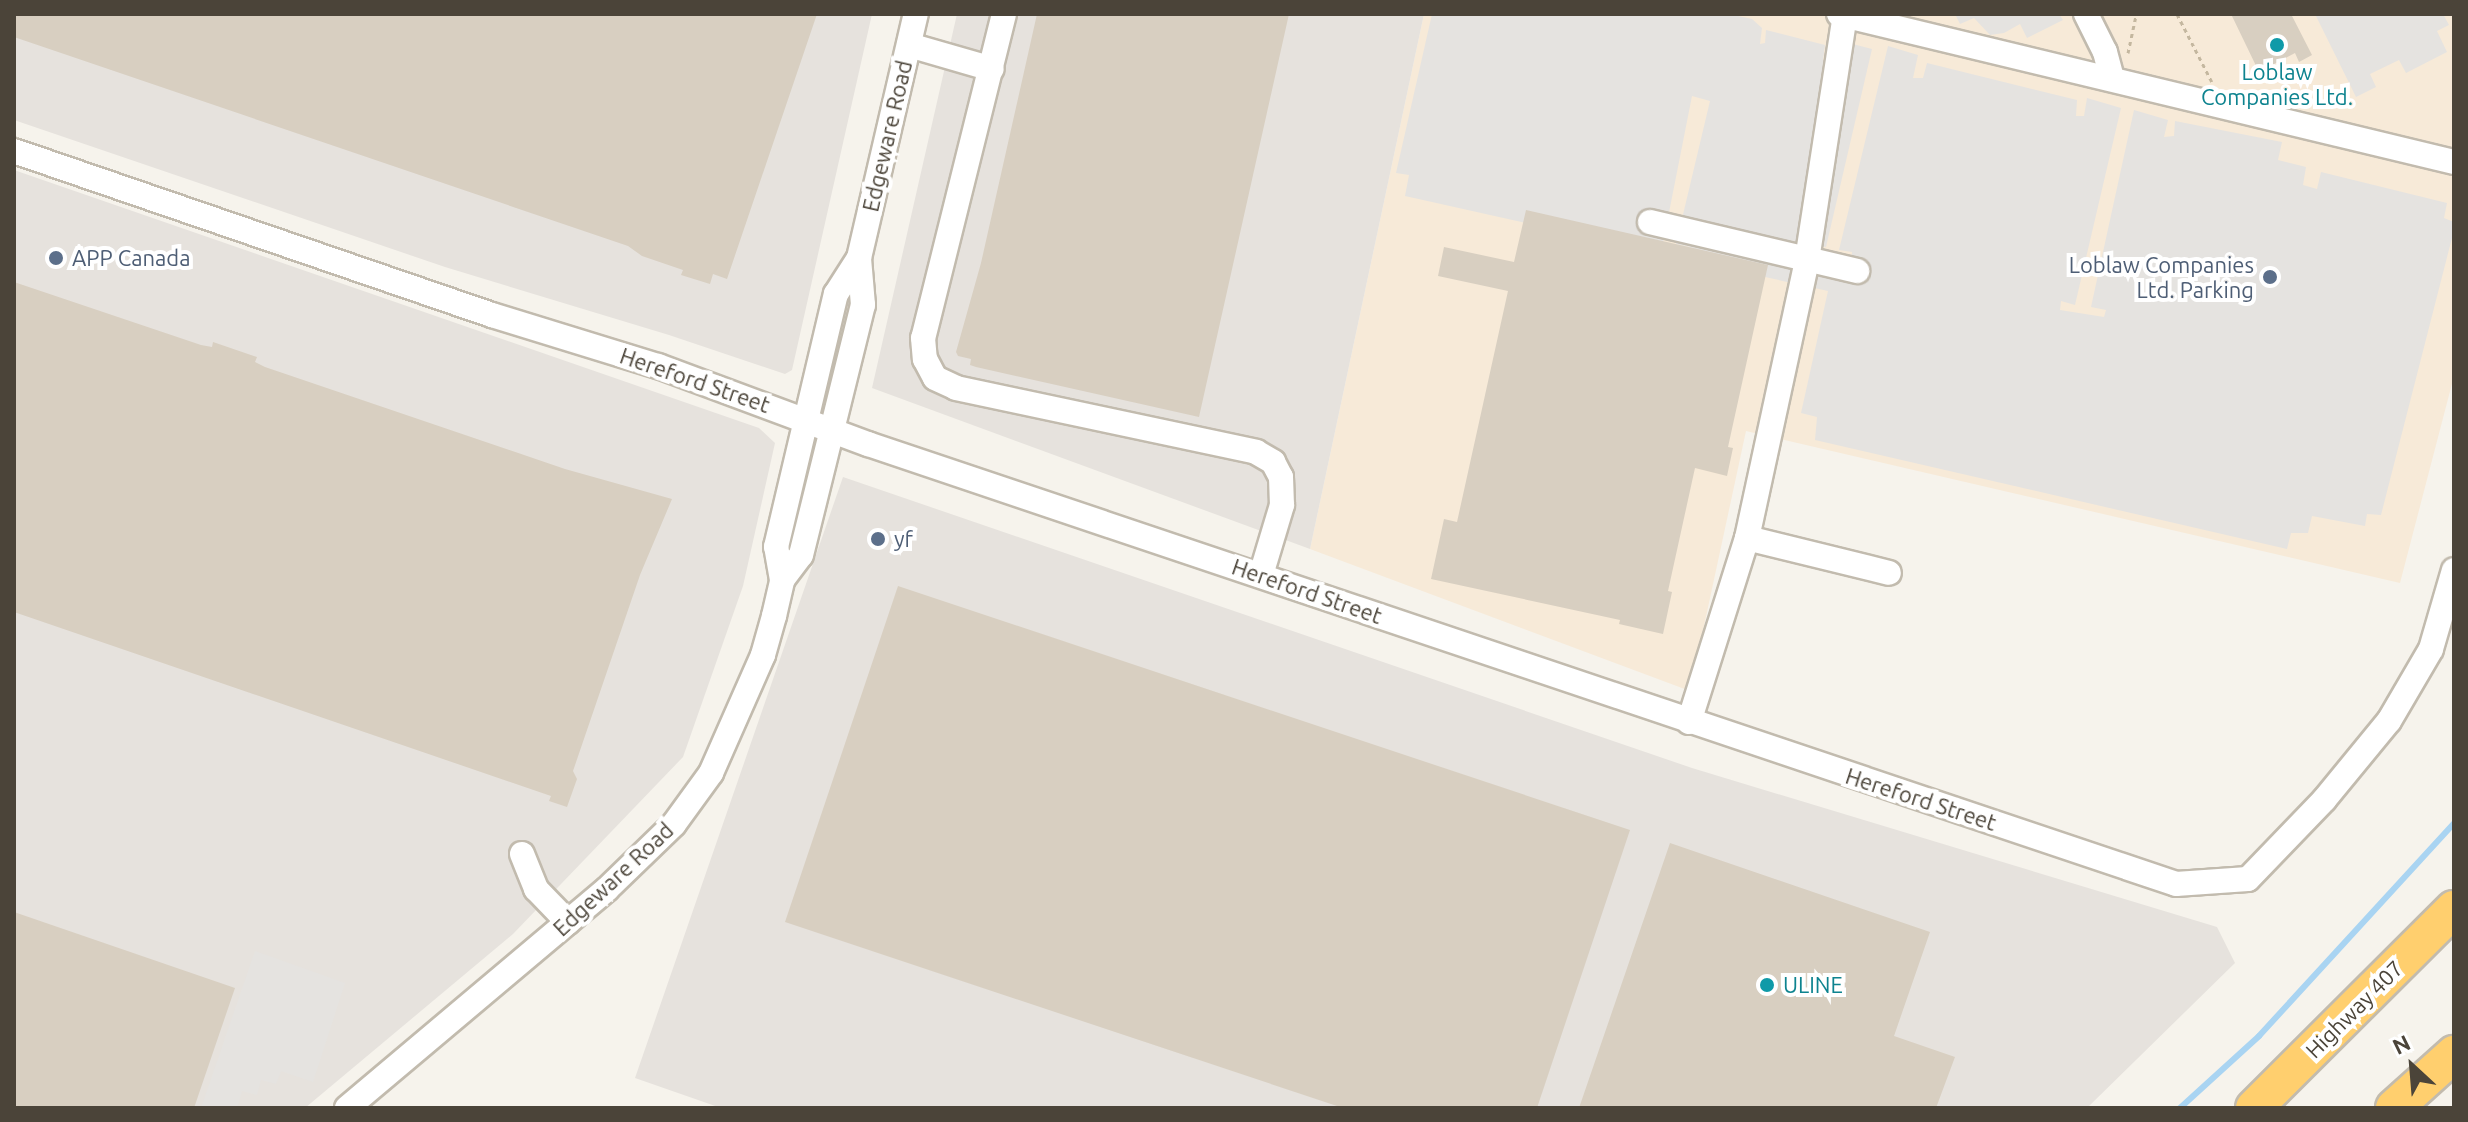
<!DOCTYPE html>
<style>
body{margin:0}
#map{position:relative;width:2468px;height:1122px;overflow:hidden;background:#f6f3ec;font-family:Ubuntu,sans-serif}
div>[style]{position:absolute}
.commercial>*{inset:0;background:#f7ead8}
.industrial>*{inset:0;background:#e6e2dd}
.parking>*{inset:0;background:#e5e3e0}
.stream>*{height:6px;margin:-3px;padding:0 3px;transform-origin:3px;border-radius:3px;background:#a9d4f2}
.building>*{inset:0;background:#d8cfc1}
.path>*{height:3px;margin-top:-1.5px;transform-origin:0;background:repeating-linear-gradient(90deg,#c4b79f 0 4px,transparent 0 8px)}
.roads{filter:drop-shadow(2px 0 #c2bbae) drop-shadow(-2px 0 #c2bbae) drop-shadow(0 2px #c2bbae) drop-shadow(0 -2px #c2bbae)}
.minor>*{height:24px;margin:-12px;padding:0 12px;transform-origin:12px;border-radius:12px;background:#fff}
.highway>*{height:36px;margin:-18px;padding:0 18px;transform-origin:18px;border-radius:18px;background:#ffcf6e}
.dots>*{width:22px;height:22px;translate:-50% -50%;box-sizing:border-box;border:4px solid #fff;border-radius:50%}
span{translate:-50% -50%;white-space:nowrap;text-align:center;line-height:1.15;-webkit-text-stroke:8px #fff;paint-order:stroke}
.culture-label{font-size:22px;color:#0d838f}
.left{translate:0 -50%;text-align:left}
.street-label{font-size:22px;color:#4b4439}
.service-label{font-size:22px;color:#4e5e75}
.right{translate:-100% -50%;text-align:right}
.frame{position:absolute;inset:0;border:16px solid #4b4439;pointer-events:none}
.north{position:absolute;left:2372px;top:1026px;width:80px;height:80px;-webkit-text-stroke:6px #fff;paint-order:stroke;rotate:334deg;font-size:22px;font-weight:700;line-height:32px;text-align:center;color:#4b4439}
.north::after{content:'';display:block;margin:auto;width:28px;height:36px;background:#4b4439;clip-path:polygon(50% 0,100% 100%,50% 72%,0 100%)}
</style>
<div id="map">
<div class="commercial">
<div style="clip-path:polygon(1424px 14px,2454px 14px,2454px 376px,2400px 583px,1746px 431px,1690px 691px,1310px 549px)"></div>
</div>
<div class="industrial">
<div style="clip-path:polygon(14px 14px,872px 14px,792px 370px,785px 374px,669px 335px,445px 267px,14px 120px)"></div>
<div style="clip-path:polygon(957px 14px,1424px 14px,1310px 549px,872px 388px)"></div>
<div style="clip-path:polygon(14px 170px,759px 428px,775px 443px,743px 586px,683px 757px,513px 934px,305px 1108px,14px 1108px)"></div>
<div style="clip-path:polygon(843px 477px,1692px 768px,2217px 927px,2235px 963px,2087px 1108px,721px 1108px,635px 1078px)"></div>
</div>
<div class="parking">
<div style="clip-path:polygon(1432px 14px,1729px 14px,1752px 19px,1762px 28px,1760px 44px,1765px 43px,1766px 30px,1825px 45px,1823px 60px,1831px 60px,1837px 40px,1872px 49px,1826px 247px,1810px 243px,1808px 251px,1851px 262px,1852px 252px,1839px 250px,1888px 46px,1918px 55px,1913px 78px,1923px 78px,1927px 63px,2077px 100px,2076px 116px,2084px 116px,2087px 98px,2121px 108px,2075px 305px,2061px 301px,2060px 310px,2104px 317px,2106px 310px,2091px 307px,2134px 110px,2168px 120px,2164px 137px,2174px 136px,2175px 121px,2282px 142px,2278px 160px,2306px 167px,2303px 185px,2317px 189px,2321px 172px,2447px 203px,2444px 218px,2454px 222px,2454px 230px,2381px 515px,2367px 514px,2365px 526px,2312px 516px,2308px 533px,2291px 533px,2287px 549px,1815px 440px,1817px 417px,1801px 413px,1828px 291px,1688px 260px,1690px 247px,1676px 244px,1710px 101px,1692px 96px,1661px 253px,1405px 196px,1409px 175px,1396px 173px)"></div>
<div style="clip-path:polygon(1955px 14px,2059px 14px,2063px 20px,2027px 38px,2020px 24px,2004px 33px,1990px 35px,1974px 18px,1960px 24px)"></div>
<div style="clip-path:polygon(2315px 14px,2443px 14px,2449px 25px,2437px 31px,2447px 52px,2406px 73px,2399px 60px,2370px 74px,2376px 87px,2356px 97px)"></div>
<div style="clip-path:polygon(255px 951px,345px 983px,313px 1082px,281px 1071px,276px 1084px,261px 1080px,257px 1095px,242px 1091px,237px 1108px,201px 1108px)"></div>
</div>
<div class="stream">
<div style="left:2180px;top:1108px;width:107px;rotate:-42.3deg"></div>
<div style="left:2259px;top:1036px;width:289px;rotate:-47.5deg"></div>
</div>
<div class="building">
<div style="clip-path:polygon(14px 14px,817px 14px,727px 279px,713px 274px,710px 284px,681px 275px,683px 270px,642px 256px,628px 246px,14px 37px)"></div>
<div style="clip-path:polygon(1037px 14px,1289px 14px,1199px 417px,976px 367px,970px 365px,971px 359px,958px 356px,956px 352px,981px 263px)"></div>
<div style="clip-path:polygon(2231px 14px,2291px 14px,2312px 55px,2299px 62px,2295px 53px,2259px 72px)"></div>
<div style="clip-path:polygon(1526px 210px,1768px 265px,1728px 447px,1733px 448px,1727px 476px,1695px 468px,1668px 591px,1672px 592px,1663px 634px,1619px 624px,1620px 620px,1431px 579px,1444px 519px,1457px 522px,1508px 291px,1438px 276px,1444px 247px,1514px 262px)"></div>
<div style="clip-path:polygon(14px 282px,201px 345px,212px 347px,213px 342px,257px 357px,255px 362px,265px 367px,565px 469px,672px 499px,640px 575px,573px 771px,577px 779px,567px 807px,549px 801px,551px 796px,14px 612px)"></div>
<div style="clip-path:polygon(898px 586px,1630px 830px,1537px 1108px,1343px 1108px,785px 922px)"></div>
<div style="clip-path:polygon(1670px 843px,1930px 932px,1894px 1036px,1955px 1057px,1936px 1108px,1579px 1108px)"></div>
<div style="clip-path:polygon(14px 912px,235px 988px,194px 1108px,14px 1108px)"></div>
</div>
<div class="path">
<div style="left:2177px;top:14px;width:76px;rotate:62.8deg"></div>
<div style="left:2128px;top:53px;width:40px;rotate:-78deg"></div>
</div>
<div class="roads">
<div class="minor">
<div style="left:1004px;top:14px;width:334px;rotate:104deg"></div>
<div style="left:923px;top:338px;width:21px;rotate:85deg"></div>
<div style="left:925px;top:359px;width:21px;rotate:62deg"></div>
<div style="left:935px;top:378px;width:23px;rotate:25deg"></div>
<div style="left:956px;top:388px;width:307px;rotate:12deg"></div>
<div style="left:1256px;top:452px;width:20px;rotate:30deg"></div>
<div style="left:1273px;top:462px;width:17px;rotate:62deg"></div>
<div style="left:1281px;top:477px;width:28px;rotate:88deg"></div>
<div style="left:1282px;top:505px;width:73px;rotate:106.7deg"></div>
<div style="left:1839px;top:14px;width:633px;rotate:13.53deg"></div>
<div style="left:2086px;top:14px;width:42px;rotate:63.4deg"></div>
<div style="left:2105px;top:52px;width:28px;rotate:75deg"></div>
<div style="left:909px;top:45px;width:86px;rotate:16.1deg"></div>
<div style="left:14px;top:151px;width:505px;rotate:18.94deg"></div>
<div style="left:492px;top:315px;width:174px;rotate:17.1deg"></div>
<div style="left:658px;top:366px;width:224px;rotate:20.4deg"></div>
<div style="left:868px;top:444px;width:1380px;rotate:18.59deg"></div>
<div style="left:2176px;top:884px;width:72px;rotate:-4deg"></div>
<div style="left:2248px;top:879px;width:110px;rotate:-46.1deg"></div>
<div style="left:2324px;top:800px;width:102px;rotate:-50.6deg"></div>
<div style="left:2389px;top:721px;width:83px;rotate:-59.7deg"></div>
<div style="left:2431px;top:649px;width:82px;rotate:-73.8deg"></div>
<div style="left:1650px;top:222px;width:213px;rotate:13.3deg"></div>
<div style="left:1747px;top:538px;width:146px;rotate:13.8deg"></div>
<div style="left:782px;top:580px;width:31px;rotate:-53deg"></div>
<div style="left:801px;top:555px;width:258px;rotate:-76.1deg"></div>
<div style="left:863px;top:305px;width:47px;rotate:-94.9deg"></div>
<div style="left:859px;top:258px;width:251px;rotate:-76.9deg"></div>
<div style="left:1689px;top:722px;width:193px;rotate:-72.5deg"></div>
<div style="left:1747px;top:538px;width:284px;rotate:-77.8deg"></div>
<div style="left:1807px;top:260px;width:248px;rotate:-81.2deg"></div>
<div style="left:522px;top:854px;width:38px;rotate:68deg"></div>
<div style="left:536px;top:889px;width:46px;rotate:45.9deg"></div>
<div style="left:347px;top:1108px;width:340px;rotate:-40.1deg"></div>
<div style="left:607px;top:889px;width:93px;rotate:-44.1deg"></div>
<div style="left:674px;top:824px;width:63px;rotate:-54deg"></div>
<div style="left:711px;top:773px;width:129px;rotate:-66.2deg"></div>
<div style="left:763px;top:655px;width:41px;rotate:-74.2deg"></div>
<div style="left:774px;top:616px;width:37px;rotate:-77deg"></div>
<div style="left:782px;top:580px;width:34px;rotate:-100deg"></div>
<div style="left:776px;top:547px;width:260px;rotate:-76.7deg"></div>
<div style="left:836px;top:294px;width:43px;rotate:-57.4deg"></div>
</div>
<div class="highway">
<div style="left:2254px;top:1108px;width:282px;rotate:-44.9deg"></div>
<div style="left:2394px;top:1108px;width:81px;rotate:-42deg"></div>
</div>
</div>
<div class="dots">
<div style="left:2277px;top:45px;background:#0f9aa8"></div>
<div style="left:56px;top:258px;background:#5c6f8a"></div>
<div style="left:2270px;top:277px;background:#5c6f8a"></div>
<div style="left:878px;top:539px;background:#5c6f8a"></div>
<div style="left:1767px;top:985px;background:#0f9aa8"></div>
</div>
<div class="culture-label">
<span style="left:2277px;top:84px">Loblaw<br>Companies Ltd.</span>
<span class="left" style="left:1783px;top:985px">ULINE</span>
</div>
<div class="street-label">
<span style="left:887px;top:136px;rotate:-77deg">Edgeware Road</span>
<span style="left:695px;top:380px;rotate:19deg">Hereford Street</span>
<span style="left:1307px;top:591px;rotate:19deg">Hereford Street</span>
<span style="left:1921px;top:799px;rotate:18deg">Hereford Street</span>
<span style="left:613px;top:879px;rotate:-43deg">Edgeware Road</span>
<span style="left:2354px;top:1009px;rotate:-45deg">Highway 407</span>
</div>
<div class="service-label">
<span class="left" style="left:72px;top:258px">APP Canada</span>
<span class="right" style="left:2254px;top:277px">Loblaw Companies<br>Ltd. Parking</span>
<span class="left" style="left:894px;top:539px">yf</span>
</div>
<div class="frame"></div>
<div class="north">N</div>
</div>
